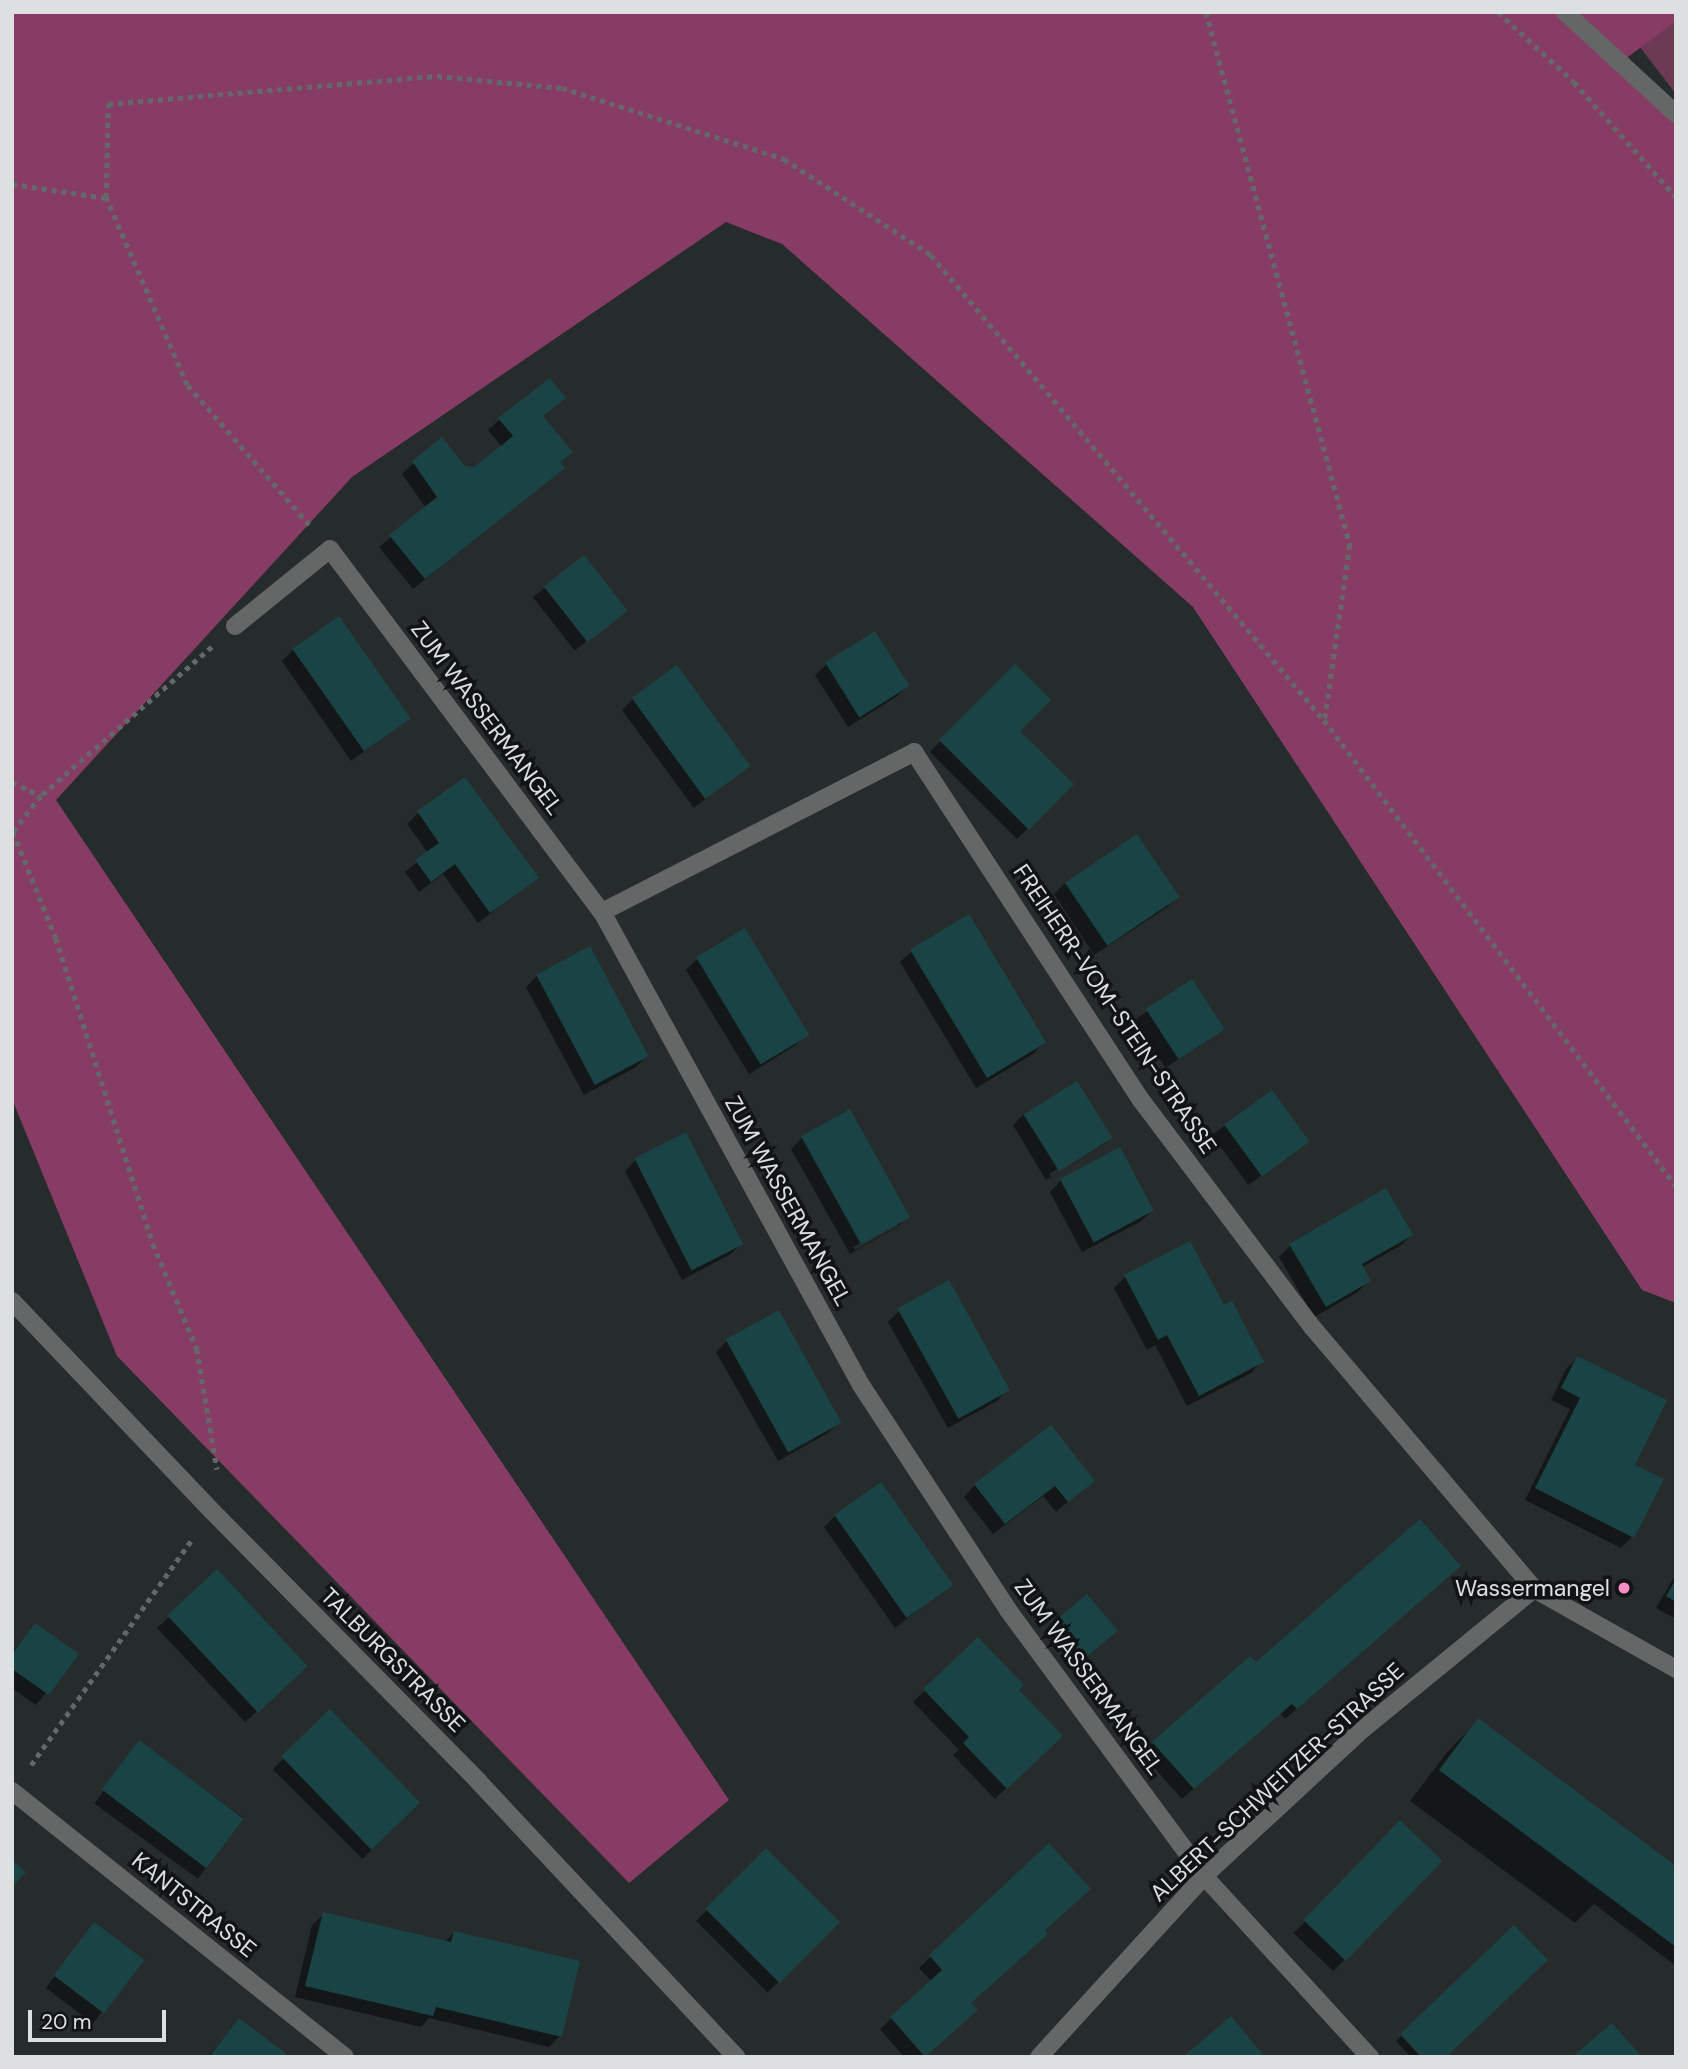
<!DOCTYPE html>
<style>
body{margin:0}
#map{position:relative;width:1688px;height:2069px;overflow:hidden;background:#262b2c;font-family:"DM Sans",sans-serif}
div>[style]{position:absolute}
.green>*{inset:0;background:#6d3a55}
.forest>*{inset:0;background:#873c65}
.shadow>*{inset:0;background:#0007;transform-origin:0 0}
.building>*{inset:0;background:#1a4346;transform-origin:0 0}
.path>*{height:4.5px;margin-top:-2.25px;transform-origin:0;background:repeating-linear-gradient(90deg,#646869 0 5px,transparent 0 10px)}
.service>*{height:18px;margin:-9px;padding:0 9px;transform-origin:9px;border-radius:9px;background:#656767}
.minor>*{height:18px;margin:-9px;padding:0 9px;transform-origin:9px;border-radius:9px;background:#656767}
.dots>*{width:19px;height:19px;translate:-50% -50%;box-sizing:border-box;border:4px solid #111314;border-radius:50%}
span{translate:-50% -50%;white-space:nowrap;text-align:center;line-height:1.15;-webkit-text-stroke:7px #111314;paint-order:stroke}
.street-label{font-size:23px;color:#dce0e0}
.poi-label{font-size:23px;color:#dce0e0}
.right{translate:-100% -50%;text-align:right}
.frame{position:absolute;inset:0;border:14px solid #dce0e0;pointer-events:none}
.scale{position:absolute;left:28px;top:2010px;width:138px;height:32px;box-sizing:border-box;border:4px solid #dce0e0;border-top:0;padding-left:9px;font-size:21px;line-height:24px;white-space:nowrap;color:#dce0e0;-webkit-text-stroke:5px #111314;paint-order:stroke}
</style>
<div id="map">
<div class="green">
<div style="clip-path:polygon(1676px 21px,1676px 94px,1639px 46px)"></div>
</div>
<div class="forest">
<div style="clip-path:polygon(12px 12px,1676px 12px,1676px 21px,1628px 57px,1676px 113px,1676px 1303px,1642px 1290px,1193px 607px,782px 244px,726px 222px,352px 477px,56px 800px,729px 1800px,629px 1883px,117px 1356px,12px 1099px)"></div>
</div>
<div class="shadow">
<div style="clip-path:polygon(542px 417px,570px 452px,559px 463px,563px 468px,413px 589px,379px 547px,426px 508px,402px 474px,414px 463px,474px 469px,502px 447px,488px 430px,500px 419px)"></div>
<div style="left:584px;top:557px;width:68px;height:65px;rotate:52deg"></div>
<div style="clip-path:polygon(293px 650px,409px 718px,351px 761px,282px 661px)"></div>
<div style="clip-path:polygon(827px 664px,907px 686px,896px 697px,848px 727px,815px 675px)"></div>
<div style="clip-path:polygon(1015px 666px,1017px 731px,1072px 784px,1017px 839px,930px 752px)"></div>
<div style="clip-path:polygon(633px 699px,748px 765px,694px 808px,622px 710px)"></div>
<div style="clip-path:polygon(418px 813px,536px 878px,478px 923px,443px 874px,419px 892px,405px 872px,428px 853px,407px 824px)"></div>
<div style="clip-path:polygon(1065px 883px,1177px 897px,1166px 908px,1094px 955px,1054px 894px)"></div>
<div style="clip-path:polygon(912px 951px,1044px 1042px,1033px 1054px,976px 1088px,900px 962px)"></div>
<div style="clip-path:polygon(697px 959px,807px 1034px,796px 1045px,749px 1074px,686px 970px)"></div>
<div style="clip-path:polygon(537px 976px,647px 1056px,636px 1067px,584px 1095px,526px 987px)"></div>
<div style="left:1191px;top:982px;width:57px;height:69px;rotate:56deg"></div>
<div style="left:1271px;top:1092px;width:62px;height:73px;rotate:54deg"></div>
<div style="clip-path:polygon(evenodd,849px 1111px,909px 1216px,897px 1227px,850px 1254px,791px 1149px,802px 1138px,849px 1111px,898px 1222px,898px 1226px,855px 1250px,853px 1247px,898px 1222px)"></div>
<div style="clip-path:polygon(evenodd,1024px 1114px,1110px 1138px,1098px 1149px,1046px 1180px,1013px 1125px,1024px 1114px,1099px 1144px,1099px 1148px,1051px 1177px,1049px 1174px,1099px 1144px)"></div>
<div style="clip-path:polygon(636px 1160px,742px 1243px,731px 1254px,682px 1280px,625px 1171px)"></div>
<div style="clip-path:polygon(1061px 1180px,1152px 1211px,1140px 1222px,1082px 1252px,1050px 1192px)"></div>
<div style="clip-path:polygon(1411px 1235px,1400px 1246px,1362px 1267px,1369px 1280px,1358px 1292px,1314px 1317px,1279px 1257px,1290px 1246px)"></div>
<div style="clip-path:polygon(1189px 1243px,1223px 1308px,1262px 1361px,1251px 1373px,1187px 1406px,1155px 1345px,1147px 1350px,1114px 1288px,1125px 1277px)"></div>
<div style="clip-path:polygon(900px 1310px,1008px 1389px,997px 1401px,948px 1428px,888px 1322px)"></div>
<div style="clip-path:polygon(727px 1341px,840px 1421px,828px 1433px,778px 1461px,716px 1352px)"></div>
<div style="clip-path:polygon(1577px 1358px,1632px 1465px,1632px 1537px,1621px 1548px,1525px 1500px,1570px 1409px,1551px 1400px,1566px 1369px)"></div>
<div style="clip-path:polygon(1092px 1481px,1056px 1512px,1043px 1496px,993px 1534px,964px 1497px,975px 1485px)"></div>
<div style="clip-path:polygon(835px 1516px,952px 1584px,895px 1628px,824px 1527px)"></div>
<div style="clip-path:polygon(217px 1572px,294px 1678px,245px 1722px,157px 1628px)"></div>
<div style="clip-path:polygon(1676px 1574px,1676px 1619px,1656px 1608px)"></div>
<div style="clip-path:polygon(1448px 1577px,1285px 1719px,1280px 1713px,1182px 1799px,1142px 1754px,1250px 1659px,1256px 1664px)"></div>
<div style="clip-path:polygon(1055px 1623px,1111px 1636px,1079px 1663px,1049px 1628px)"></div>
<div style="clip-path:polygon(36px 1625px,76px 1654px,36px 1705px,12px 1688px,12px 1652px)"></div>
<div style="clip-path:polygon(978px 1640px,1016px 1690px,1061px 1736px,995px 1799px,953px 1755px,959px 1750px,913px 1702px)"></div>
<div style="left:330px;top:1712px;width:127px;height:81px;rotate:45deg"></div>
<div style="clip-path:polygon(1478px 1721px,1676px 1868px,1676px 1966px,1594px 1904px,1575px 1923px,1410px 1801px,1448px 1751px)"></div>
<div style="left:139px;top:1742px;width:128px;height:76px;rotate:36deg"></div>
<div style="left:1400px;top:1823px;width:55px;height:153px;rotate:44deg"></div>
<div style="clip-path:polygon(1049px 1845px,1043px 1931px,969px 2003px,925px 2057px,904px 2057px,880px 2029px,932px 1982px,919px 1968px)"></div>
<div style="left:766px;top:1851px;width:101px;height:99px;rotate:45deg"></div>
<div style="clip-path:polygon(324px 1914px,445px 1942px,454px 1933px,560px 2036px,549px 2047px,429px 2018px,421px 2027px,295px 1997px,312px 1925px)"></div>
<div style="left:94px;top:1924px;width:59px;height:80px;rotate:37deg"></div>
<div style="clip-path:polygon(1514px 1927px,1444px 2057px,1411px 2057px,1396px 2041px)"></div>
<div style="clip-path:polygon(239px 2020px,286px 2057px,208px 2057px)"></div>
</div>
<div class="building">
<div style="clip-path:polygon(550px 378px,566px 398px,543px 416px,573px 452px,560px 462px,565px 468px,425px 579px,389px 535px,437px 497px,412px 461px,442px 437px,465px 466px,474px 467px,513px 436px,498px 418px)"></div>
<div style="left:584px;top:555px;width:71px;height:51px;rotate:52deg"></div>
<div style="left:339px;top:616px;width:125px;height:57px;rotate:55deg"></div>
<div style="left:875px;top:631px;width:65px;height:59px;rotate:58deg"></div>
<div style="clip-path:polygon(1015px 664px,1051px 700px,1020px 731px,1074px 784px,1029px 830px,939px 740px)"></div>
<div style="left:677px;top:665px;width:125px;height:56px;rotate:54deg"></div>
<div style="clip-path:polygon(465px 777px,539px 878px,490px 913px,455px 864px,431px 882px,415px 860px,439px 843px,417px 811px)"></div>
<div style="left:1137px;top:834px;width:76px;height:87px;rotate:56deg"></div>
<div style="left:969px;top:914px;width:150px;height:69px;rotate:59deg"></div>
<div style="left:745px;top:928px;width:125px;height:57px;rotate:59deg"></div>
<div style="left:590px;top:946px;width:125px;height:61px;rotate:62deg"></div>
<div style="left:1192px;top:979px;width:60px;height:55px;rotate:57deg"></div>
<div style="left:1077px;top:1081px;width:67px;height:63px;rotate:58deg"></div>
<div style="left:1272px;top:1090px;width:64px;height:59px;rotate:54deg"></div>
<div style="left:850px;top:1109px;width:124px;height:56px;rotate:61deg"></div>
<div style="left:686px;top:1132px;width:126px;height:58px;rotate:63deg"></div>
<div style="left:1120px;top:1147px;width:72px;height:68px;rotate:62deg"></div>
<div style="clip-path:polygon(1386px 1188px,1413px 1235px,1362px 1264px,1371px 1281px,1326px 1307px,1289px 1244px)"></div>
<div style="clip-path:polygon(1190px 1241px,1224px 1305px,1232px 1301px,1264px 1362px,1199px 1396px,1167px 1335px,1158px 1340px,1124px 1275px)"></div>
<div style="left:949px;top:1280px;width:126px;height:59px;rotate:61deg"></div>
<div style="left:779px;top:1310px;width:129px;height:61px;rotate:61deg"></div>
<div style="clip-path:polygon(1577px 1356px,1667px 1400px,1635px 1465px,1664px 1479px,1634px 1538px,1535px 1488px,1580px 1398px,1561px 1388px)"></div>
<div style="clip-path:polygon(1051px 1425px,1095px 1481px,1068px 1502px,1055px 1486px,1005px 1524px,974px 1484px)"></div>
<div style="left:881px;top:1482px;width:126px;height:57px;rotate:55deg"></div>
<div style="clip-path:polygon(1420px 1519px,1461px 1566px,1297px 1709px,1292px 1704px,1194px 1789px,1152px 1742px,1250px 1656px,1256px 1662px)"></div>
<div style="left:217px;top:1569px;width:133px;height:68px;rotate:47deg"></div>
<div style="clip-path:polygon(1676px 1579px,1676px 1602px,1666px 1596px)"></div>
<div style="left:1087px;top:1594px;width:48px;height:44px;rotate:50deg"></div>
<div style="clip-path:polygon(35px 1623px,79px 1654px,49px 1695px,12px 1669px,12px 1654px)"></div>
<div style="clip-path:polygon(978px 1637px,1024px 1685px,1019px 1690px,1063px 1736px,1007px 1789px,963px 1743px,969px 1737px,923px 1689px)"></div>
<div style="left:330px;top:1709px;width:130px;height:68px;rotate:46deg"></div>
<div style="clip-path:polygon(1478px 1718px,1676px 1866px,1676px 1947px,1439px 1770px)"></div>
<div style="left:139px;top:1740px;width:131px;height:62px;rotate:37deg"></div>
<div style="left:1400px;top:1820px;width:59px;height:139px;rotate:44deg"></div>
<div style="clip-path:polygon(1049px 1843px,1091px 1889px,1045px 1930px,1048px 1934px,971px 2003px,978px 2010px,925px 2057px,890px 2017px,942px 1970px,929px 1955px)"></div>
<div style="left:766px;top:1848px;width:105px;height:86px;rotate:45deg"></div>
<div style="clip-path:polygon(12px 1860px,26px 1872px,12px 1887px)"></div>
<div style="clip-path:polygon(323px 1912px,451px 1942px,454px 1931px,580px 1961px,562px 2037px,436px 2007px,433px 2016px,305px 1986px)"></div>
<div style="left:94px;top:1922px;width:63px;height:67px;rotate:37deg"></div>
<div style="clip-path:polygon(1514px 1925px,1548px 1960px,1446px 2057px,1421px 2057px,1400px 2034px)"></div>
<div style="clip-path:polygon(1231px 2016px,1265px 2057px,1183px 2057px)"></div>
<div style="clip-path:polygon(239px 2018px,280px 2049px,289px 2057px,209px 2057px)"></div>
<div style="clip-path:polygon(1612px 2023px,1642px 2057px,1572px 2057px)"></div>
</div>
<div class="path">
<div style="left:1206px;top:12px;width:552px;rotate:74.88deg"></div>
<div style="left:1350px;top:545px;width:176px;rotate:98.2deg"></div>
<div style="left:1498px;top:12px;width:103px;rotate:42.6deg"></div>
<div style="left:1574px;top:82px;width:154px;rotate:48.4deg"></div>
<div style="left:12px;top:184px;width:95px;rotate:8.5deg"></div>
<div style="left:309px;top:525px;width:186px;rotate:-131.1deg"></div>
<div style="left:187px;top:385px;width:204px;rotate:-113.4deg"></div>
<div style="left:106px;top:198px;width:94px;rotate:-88.8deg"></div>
<div style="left:108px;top:104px;width:330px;rotate:-4.9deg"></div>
<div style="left:437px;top:76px;width:126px;rotate:5.5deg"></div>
<div style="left:562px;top:88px;width:233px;rotate:17.7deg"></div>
<div style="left:784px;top:159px;width:176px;rotate:33.1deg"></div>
<div style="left:931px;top:255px;width:609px;rotate:49.8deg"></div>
<div style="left:1324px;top:720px;width:584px;rotate:52.93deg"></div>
<div style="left:212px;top:647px;width:227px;rotate:138.9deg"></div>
<div style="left:41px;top:796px;width:46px;rotate:127.9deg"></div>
<div style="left:13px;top:832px;width:114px;rotate:67.9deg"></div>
<div style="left:56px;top:938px;width:321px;rotate:72.4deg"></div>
<div style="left:153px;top:1244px;width:114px;rotate:67.3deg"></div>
<div style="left:197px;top:1349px;width:122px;rotate:80.5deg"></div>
<div style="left:12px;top:782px;width:32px;rotate:26deg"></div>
<div style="left:31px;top:1765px;width:279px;rotate:-54.5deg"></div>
</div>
<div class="service">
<div style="left:235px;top:626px;width:122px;rotate:-39deg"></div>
</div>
<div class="minor">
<div style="left:1565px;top:12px;width:151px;rotate:42.6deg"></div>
<div style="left:330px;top:549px;width:454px;rotate:53.2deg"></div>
<div style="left:602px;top:912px;width:539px;rotate:61.3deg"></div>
<div style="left:861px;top:1385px;width:269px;rotate:56.8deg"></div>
<div style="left:1008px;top:1610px;width:330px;rotate:53.6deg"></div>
<div style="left:1204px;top:1876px;width:246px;rotate:47.5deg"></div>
<div style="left:602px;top:912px;width:351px;rotate:-27.1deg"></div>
<div style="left:914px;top:752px;width:415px;rotate:56.9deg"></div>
<div style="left:1141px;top:1100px;width:286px;rotate:53deg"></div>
<div style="left:1313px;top:1328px;width:342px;rotate:49.7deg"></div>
<div style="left:1534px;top:1589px;width:163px;rotate:29.4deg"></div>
<div style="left:12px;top:1301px;width:291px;rotate:46.4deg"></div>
<div style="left:213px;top:1512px;width:378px;rotate:45.4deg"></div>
<div style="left:478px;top:1781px;width:378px;rotate:46.9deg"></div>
<div style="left:12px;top:1791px;width:426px;rotate:38.6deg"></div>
<div style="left:1039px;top:2057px;width:245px;rotate:-47.6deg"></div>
<div style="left:1204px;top:1876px;width:217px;rotate:-42.8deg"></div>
<div style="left:1363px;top:1729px;width:221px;rotate:-39.3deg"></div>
</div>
<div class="dots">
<div style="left:1624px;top:1588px;background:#fa8fc8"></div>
</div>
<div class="street-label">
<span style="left:487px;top:718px;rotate:53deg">ZUM WASSERMANGEL</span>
<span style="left:1115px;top:1009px;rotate:56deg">FREIHERR-VOM-STEIN-STRASSE</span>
<span style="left:788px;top:1201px;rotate:61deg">ZUM WASSERMANGEL</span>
<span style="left:393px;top:1660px;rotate:45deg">TALBURGSTRASSE</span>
<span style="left:1089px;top:1677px;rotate:54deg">ZUM WASSERMANGEL</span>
<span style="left:1277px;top:1782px;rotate:-43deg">ALBERT-SCHWEITZER-STRASSE</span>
<span style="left:194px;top:1905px;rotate:39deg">KANTSTRASSE</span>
</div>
<div class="poi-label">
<span class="right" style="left:1610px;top:1588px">Wassermangel</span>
</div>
<div class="frame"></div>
<div class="scale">20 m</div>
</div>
